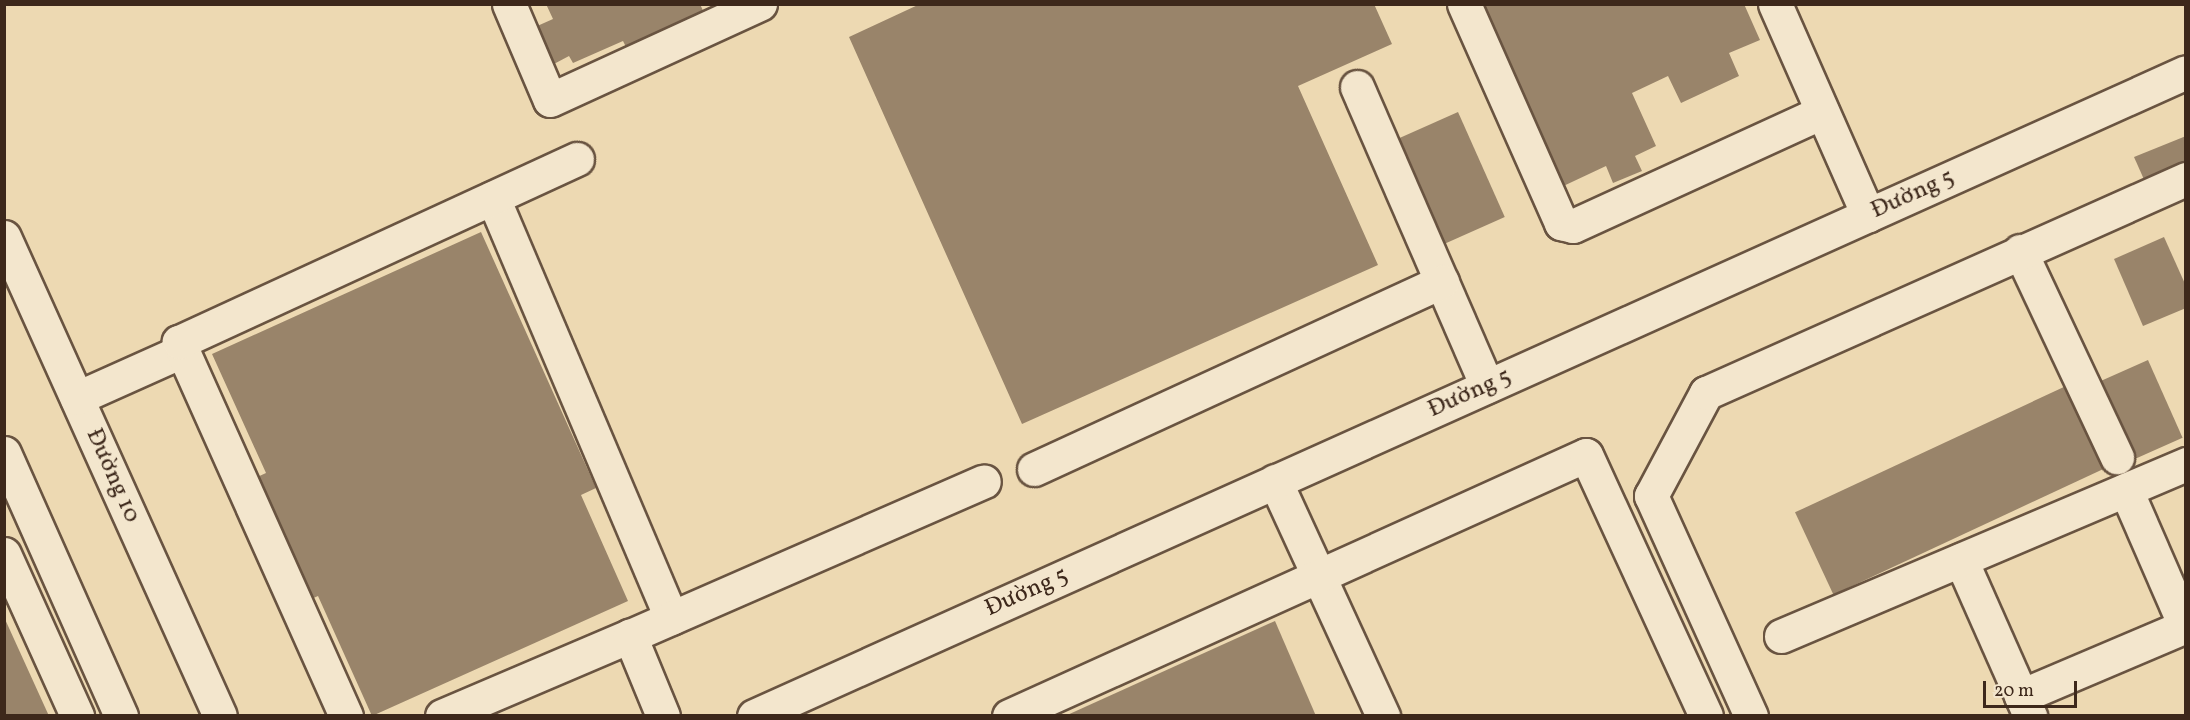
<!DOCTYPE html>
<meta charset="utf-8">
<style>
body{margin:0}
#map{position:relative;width:2190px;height:720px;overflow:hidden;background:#edd9b2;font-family:Vollkorn,serif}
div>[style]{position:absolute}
.building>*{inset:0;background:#99846a;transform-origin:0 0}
.roads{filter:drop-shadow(2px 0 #695441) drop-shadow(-2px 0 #695441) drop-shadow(0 2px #695441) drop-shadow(0 -2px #695441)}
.minor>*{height:33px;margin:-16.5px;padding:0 16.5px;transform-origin:16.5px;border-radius:16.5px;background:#f3e6cd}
span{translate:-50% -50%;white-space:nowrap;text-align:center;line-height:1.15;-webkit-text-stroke:5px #f3e6cd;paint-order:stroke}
.street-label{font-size:24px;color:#3d281b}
.frame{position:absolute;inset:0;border:6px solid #3d281b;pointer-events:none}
.scale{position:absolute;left:1983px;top:681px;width:94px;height:27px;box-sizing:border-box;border:3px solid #3d281b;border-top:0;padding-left:8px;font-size:18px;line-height:21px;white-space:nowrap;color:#3d281b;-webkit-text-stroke:4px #f3e6cd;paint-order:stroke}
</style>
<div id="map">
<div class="building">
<div style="clip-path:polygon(546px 4px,700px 4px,708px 22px,631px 57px,623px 41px,573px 63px,569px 56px,552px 65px,535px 27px,553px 19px)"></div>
<div style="clip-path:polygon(920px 4px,1374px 4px,1392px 44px,1298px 86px,1378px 265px,1022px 424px,849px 37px)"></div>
<div style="clip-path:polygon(1472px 4px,1744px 4px,1760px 40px,1729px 53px,1739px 76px,1681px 103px,1668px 76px,1632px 93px,1656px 146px,1635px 156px,1642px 171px,1613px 183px,1606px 166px,1557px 189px)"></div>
<div style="left:1458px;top:112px;width:115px;height:67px;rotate:66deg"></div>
<div style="clip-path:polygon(2186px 136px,2186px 167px,2146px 184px,2134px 157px)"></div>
<div style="clip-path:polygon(481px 232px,596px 488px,581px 495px,628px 601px,372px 716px,318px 596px,300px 604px,246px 482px,266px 473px,212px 354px)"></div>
<div style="clip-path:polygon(2164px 237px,2186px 286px,2186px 308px,2143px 326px,2114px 259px)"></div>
<div style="left:2148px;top:360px;width:85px;height:56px;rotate:66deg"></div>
<div style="left:2066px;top:386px;width:91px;height:299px;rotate:65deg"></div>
<div style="clip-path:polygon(4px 617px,49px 716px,4px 716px)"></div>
<div style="clip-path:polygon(1275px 621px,1316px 716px,1065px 716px)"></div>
</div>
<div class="roads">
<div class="minor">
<div style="left:509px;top:4px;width:104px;rotate:66.9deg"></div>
<div style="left:550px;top:100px;width:231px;rotate:-24.6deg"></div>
<div style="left:1464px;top:4px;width:240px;rotate:66.1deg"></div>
<div style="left:1561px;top:223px;width:12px;rotate:14deg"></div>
<div style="left:1573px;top:226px;width:274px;rotate:-24.6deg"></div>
<div style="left:1775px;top:4px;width:231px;rotate:66.2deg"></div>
<div style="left:1357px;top:87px;width:326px;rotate:66.5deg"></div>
<div style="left:493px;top:198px;width:456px;rotate:67deg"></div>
<div style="left:4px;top:237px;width:525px;rotate:65.73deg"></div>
<div style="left:2020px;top:251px;width:228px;rotate:64.8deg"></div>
<div style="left:77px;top:398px;width:115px;rotate:-24.1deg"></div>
<div style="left:4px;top:453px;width:288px;rotate:66deg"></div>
<div style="left:1034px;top:469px;width:449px;rotate:-24.7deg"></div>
<div style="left:1275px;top:481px;width:259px;rotate:65.3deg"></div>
<div style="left:2126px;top:490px;width:150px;rotate:66.5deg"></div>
<div style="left:4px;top:554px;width:178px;rotate:65.7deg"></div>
<div style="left:1961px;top:560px;width:171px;rotate:66.1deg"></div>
<div style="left:1781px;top:636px;width:440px;rotate:-23deg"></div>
<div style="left:2021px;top:696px;width:179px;rotate:-23deg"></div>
<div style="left:346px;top:716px;width:410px;rotate:-114.1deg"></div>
<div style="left:179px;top:342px;width:438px;rotate:-24.7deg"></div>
<div style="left:442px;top:716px;width:204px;rotate:-23.1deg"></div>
<div style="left:663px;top:716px;width:87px;rotate:-112.4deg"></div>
<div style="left:630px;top:636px;width:386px;rotate:-23.6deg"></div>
<div style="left:754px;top:716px;width:1570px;rotate:-24.21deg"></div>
<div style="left:1009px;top:716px;width:633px;rotate:-24.34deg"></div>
<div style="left:1586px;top:455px;width:287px;rotate:65.3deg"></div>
<div style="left:1751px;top:716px;width:242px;rotate:-114.4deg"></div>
<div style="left:1651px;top:496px;width:117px;rotate:-61.9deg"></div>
<div style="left:1706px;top:393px;width:526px;rotate:-24.03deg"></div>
</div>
</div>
<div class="street-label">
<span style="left:1913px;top:195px;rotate:-24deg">Đường 5</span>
<span style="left:1470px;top:394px;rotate:-24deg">Đường 5</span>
<span style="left:112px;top:476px;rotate:66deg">Đường 10</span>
<span style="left:1027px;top:593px;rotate:-24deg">Đường 5</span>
</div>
<div class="frame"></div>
<div class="scale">20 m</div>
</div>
